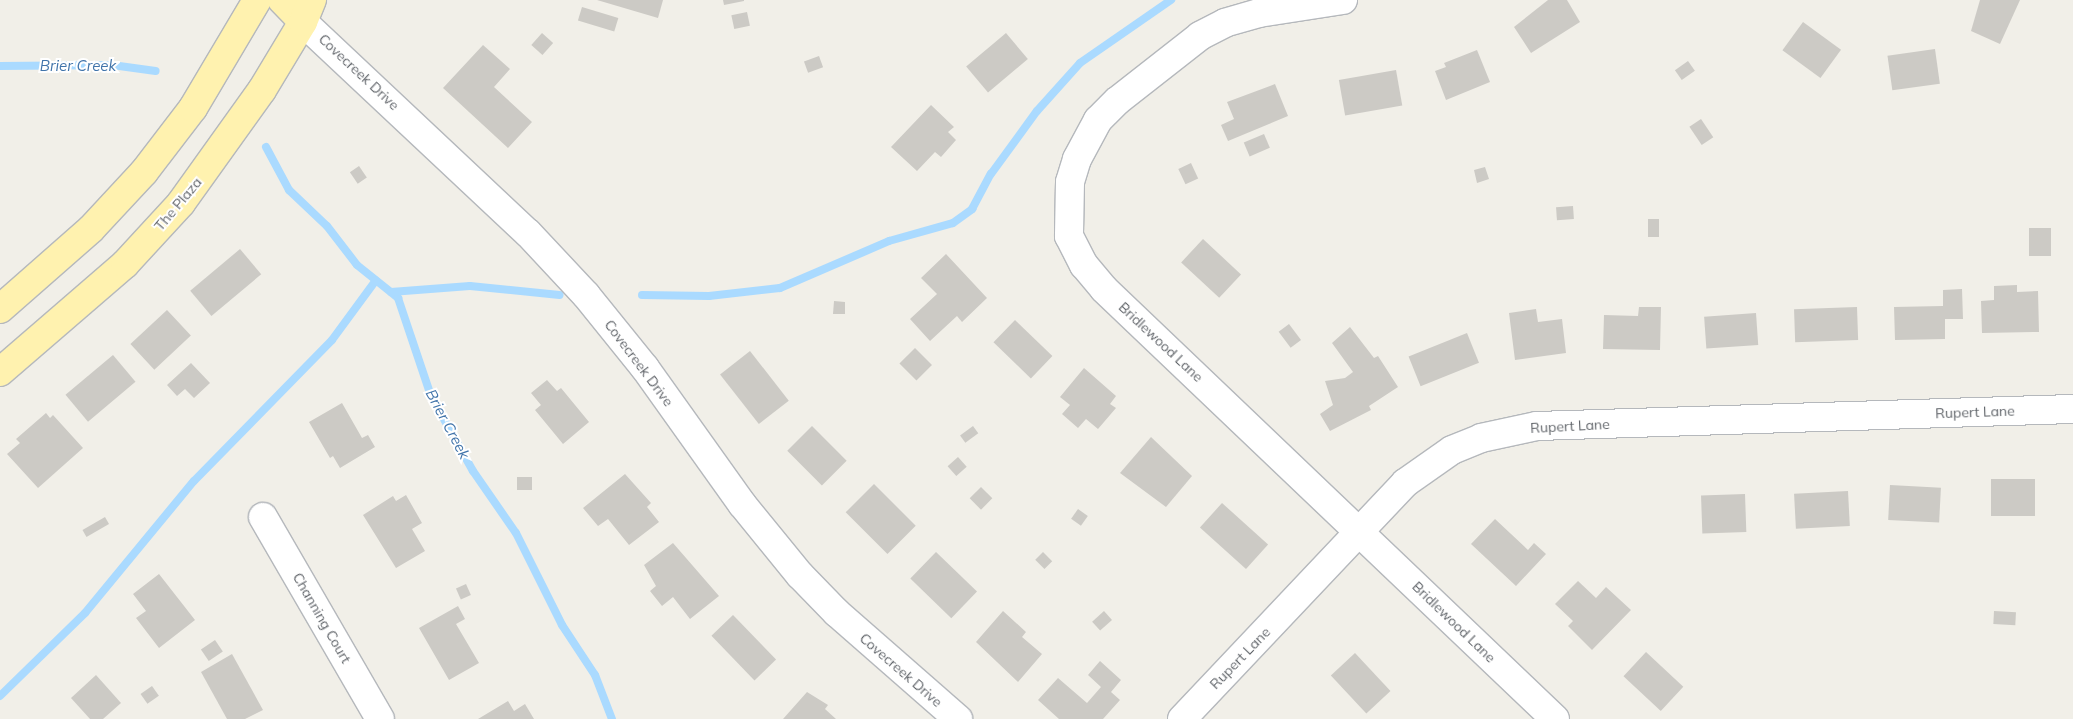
<!DOCTYPE html>
<style>
body{margin:0}
#map{position:relative;width:2073px;height:719px;overflow:hidden;background:#f1efe8;font-family:Mulish,sans-serif}
div>[style]{position:absolute}
.stream>*{height:8px;margin:-4px;padding:0 4px;transform-origin:4px;border-radius:4px;background:#aadaff}
.building>*{inset:0;background:#cccac5;transform-origin:0 0}
.roads{filter:drop-shadow(1px 0 #b5b8bc) drop-shadow(-1px 0 #b5b8bc) drop-shadow(0 1px #b5b8bc) drop-shadow(0 -1px #b5b8bc)}
.minor>*{height:28px;margin:-14px;padding:0 14px;transform-origin:14px;border-radius:14px;background:#fff}
.major>*{height:28px;margin:-14px;padding:0 14px;transform-origin:14px;border-radius:14px;background:#fff2af}
span{translate:-50% -50%;white-space:nowrap;text-align:center;line-height:1.15;-webkit-text-stroke:4px #fff;paint-order:stroke}
.street-label{font-size:14px;color:#5f6368}
.water-label{font-size:15px;color:#4174aa;font-style:italic}
</style>
<div id="map">
<div class="stream">
<div style="left:0;top:66px;width:112px;rotate:-0.5deg"></div>
<div style="left:112px;top:65px;width:44px;rotate:7.8deg"></div>
<div style="left:266px;top:147px;width:49px;rotate:61.9deg"></div>
<div style="left:289px;top:190px;width:52px;rotate:43.5deg"></div>
<div style="left:327px;top:226px;width:49px;rotate:52.4deg"></div>
<div style="left:357px;top:265px;width:53px;rotate:38.8deg"></div>
<div style="left:398px;top:298px;width:103px;rotate:71.4deg"></div>
<div style="left:431px;top:396px;width:86px;rotate:60.8deg"></div>
<div style="left:473px;top:471px;width:75px;rotate:55.3deg"></div>
<div style="left:516px;top:533px;width:103px;rotate:63.4deg"></div>
<div style="left:562px;top:625px;width:60px;rotate:56.6deg"></div>
<div style="left:595px;top:675px;width:47px;rotate:68.9deg"></div>
<div style="left:391px;top:292px;width:79px;rotate:-4.3deg"></div>
<div style="left:470px;top:286px;width:90px;rotate:5.7deg"></div>
<div style="left:642px;top:295px;width:67px;rotate:0.9deg"></div>
<div style="left:709px;top:296px;width:71px;rotate:-6.4deg"></div>
<div style="left:780px;top:288px;width:119px;rotate:-23.3deg"></div>
<div style="left:889px;top:241px;width:66px;rotate:-15.7deg"></div>
<div style="left:953px;top:223px;width:24px;rotate:-36deg"></div>
<div style="left:972px;top:209px;width:40px;rotate:-62deg"></div>
<div style="left:991px;top:174px;width:78px;rotate:-53.9deg"></div>
<div style="left:1037px;top:111px;width:64px;rotate:-48.1deg"></div>
<div style="left:1080px;top:63px;width:111px;rotate:-34.7deg"></div>
<div style="left:0;top:696px;width:119px;rotate:-44.3deg"></div>
<div style="left:85px;top:613px;width:171px;rotate:-50.5deg"></div>
<div style="left:194px;top:481px;width:197px;rotate:-45.6deg"></div>
<div style="left:332px;top:340px;width:74px;rotate:-53.7deg"></div>
</div>
<div class="building">
<div style="clip-path:polygon(597px 0,663px 0,658px 18px)"></div>
<div style="clip-path:polygon(723px 0,744px 0,744px 1px,724px 5px)"></div>
<div style="clip-path:polygon(1548px 0,1567px 0,1580px 22px,1531px 53px,1514px 27px)"></div>
<div style="clip-path:polygon(1980px 0,2020px 0,2000px 44px,1971px 31px)"></div>
<div style="left:582px;top:7px;width:38px;height:14px;rotate:17deg"></div>
<div style="left:747px;top:12px;width:14px;height:16px;rotate:78deg"></div>
<div style="left:1803px;top:22px;width:47px;height:35px;rotate:36deg"></div>
<div style="left:542px;top:33px;width:15px;height:16px;rotate:42deg"></div>
<div style="left:1006px;top:33px;width:34px;height:52px;rotate:50deg"></div>
<div style="clip-path:polygon(483px 45px,510px 69px,494px 87px,532px 122px,508px 148px,443px 88px)"></div>
<div style="left:1935px;top:49px;width:35px;height:48px;rotate:82deg"></div>
<div style="clip-path:polygon(1477px 50px,1490px 82px,1446px 100px,1435px 71px,1446px 67px,1444px 63px)"></div>
<div style="left:819px;top:56px;width:12px;height:16px;rotate:70deg"></div>
<div style="left:1688px;top:61px;width:12px;height:16px;rotate:55deg"></div>
<div style="left:1396px;top:70px;width:36px;height:58px;rotate:80deg"></div>
<div style="clip-path:polygon(1275px 84px,1288px 116px,1228px 141px,1221px 125px,1234px 119px,1227px 102px)"></div>
<div style="clip-path:polygon(931px 105px,954px 127px,948px 132px,956px 140px,941px 157px,935px 152px,917px 171px,891px 147px)"></div>
<div style="left:1701px;top:119px;width:22px;height:14px;rotate:56deg"></div>
<div style="left:1264px;top:134px;width:15px;height:22px;rotate:67deg"></div>
<div style="left:1191px;top:163px;width:17px;height:14px;rotate:65deg"></div>
<div style="left:359px;top:166px;width:14px;height:11px;rotate:56deg"></div>
<div style="clip-path:polygon(1485px 167px,1489px 179px,1477px 183px,1474px 170px)"></div>
<div style="left:1573px;top:206px;width:13px;height:17px;rotate:86deg"></div>
<div style="left:1648px;top:219px;width:11px;height:18px"></div>
<div style="left:2029px;top:228px;width:22px;height:28px"></div>
<div style="left:1203px;top:239px;width:52px;height:32px;rotate:43deg"></div>
<div style="left:240px;top:249px;width:33px;height:65px;rotate:50deg"></div>
<div style="clip-path:polygon(946px 254px,987px 298px,962px 322px,957px 316px,930px 341px,910px 319px,937px 294px,921px 278px)"></div>
<div style="clip-path:polygon(2017px 285px,2017px 292px,2038px 291px,2039px 332px,1982px 333px,1981px 301px,1994px 300px,1994px 286px)"></div>
<div style="clip-path:polygon(1962px 289px,1963px 319px,1945px 319px,1945px 339px,1895px 340px,1894px 307px,1943px 306px,1943px 290px)"></div>
<div style="clip-path:polygon(834px 301px,845px 302px,845px 314px,833px 314px)"></div>
<div style="clip-path:polygon(1639px 307px,1661px 307px,1660px 350px,1603px 349px,1604px 315px,1638px 316px)"></div>
<div style="left:1857px;top:307px;width:33px;height:63px;rotate:88deg"></div>
<div style="clip-path:polygon(1536px 309px,1538px 322px,1562px 319px,1566px 353px,1515px 360px,1509px 313px)"></div>
<div style="left:167px;top:310px;width:35px;height:50px;rotate:47deg"></div>
<div style="left:1756px;top:313px;width:32px;height:52px;rotate:86deg"></div>
<div style="left:1015px;top:320px;width:52px;height:31px;rotate:44deg"></div>
<div style="left:1289px;top:324px;width:20px;height:13px;rotate:53deg"></div>
<div style="clip-path:polygon(1350px 327px,1374px 358px,1378px 356px,1398px 387px,1369px 406px,1371px 410px,1330px 431px,1320px 414px,1333px 405px,1325px 381px,1345px 378px,1353px 372px,1332px 343px)"></div>
<div style="left:1467px;top:333px;width:32px;height:63px;rotate:68deg"></div>
<div style="left:915px;top:348px;width:24px;height:22px;rotate:45deg"></div>
<div style="left:750px;top:351px;width:63px;height:38px;rotate:52deg"></div>
<div style="left:113px;top:355px;width:35px;height:62px;rotate:50deg"></div>
<div style="clip-path:polygon(191px 363px,210px 383px,194px 398px,185px 389px,177px 396px,167px 385px)"></div>
<div style="clip-path:polygon(1084px 368px,1116px 396px,1110px 404px,1116px 408px,1098px 429px,1086px 419px,1078px 428px,1062px 414px,1070px 405px,1060px 397px)"></div>
<div style="clip-path:polygon(547px 380px,557px 391px,561px 388px,589px 422px,563px 444px,535px 410px,541px 405px,531px 393px)"></div>
<div style="clip-path:polygon(342px 403px,362px 438px,368px 435px,375px 447px,340px 468px,333px 456px,330px 458px,309px 422px)"></div>
<div style="clip-path:polygon(46px 413px,50px 418px,53px 415px,83px 448px,38px 488px,7px 454px,20px 443px,16px 439px)"></div>
<div style="left:812px;top:426px;width:49px;height:35px;rotate:45deg"></div>
<div style="left:973px;top:426px;width:9px;height:16px;rotate:54deg"></div>
<div style="clip-path:polygon(1151px 437px,1192px 476px,1166px 507px,1120px 473px)"></div>
<div style="left:958px;top:457px;width:13px;height:14px;rotate:48deg"></div>
<div style="clip-path:polygon(625px 474px,651px 503px,647px 507px,659px 522px,629px 545px,608px 519px,598px 526px,583px 508px)"></div>
<div style="left:517px;top:477px;width:15px;height:13px"></div>
<div style="left:1991px;top:479px;width:44px;height:37px"></div>
<div style="left:874px;top:484px;width:59px;height:40px;rotate:45deg"></div>
<div style="left:1890px;top:485px;width:51px;height:35px;rotate:3deg"></div>
<div style="left:981px;top:487px;width:16px;height:16px;rotate:45deg"></div>
<div style="left:1848px;top:491px;width:35px;height:54px;rotate:87deg"></div>
<div style="left:1745px;top:494px;width:38px;height:44px;rotate:88deg"></div>
<div style="clip-path:polygon(406px 495px,422px 523px,412px 529px,425px 551px,396px 568px,363px 515px,393px 496px,396px 501px)"></div>
<div style="left:1222px;top:503px;width:62px;height:33px;rotate:42deg"></div>
<div style="left:1078px;top:509px;width:12px;height:12px;rotate:35deg"></div>
<div style="left:105px;top:517px;width:8px;height:26px;rotate:60deg"></div>
<div style="clip-path:polygon(1495px 519px,1528px 550px,1534px 543px,1546px 554px,1516px 586px,1471px 544px)"></div>
<div style="clip-path:polygon(673px 543px,719px 596px,690px 619px,673px 597px,662px 606px,650px 591px,656px 586px,644px 565px)"></div>
<div style="left:936px;top:552px;width:57px;height:37px;rotate:44deg"></div>
<div style="left:1043px;top:552px;width:13px;height:11px;rotate:45deg"></div>
<div style="clip-path:polygon(159px 574px,195px 620px,159px 648px,136px 618px,146px 611px,133px 594px)"></div>
<div style="clip-path:polygon(1578px 581px,1596px 598px,1606px 587px,1631px 610px,1592px 650px,1568px 626px,1573px 621px,1555px 604px)"></div>
<div style="left:466px;top:584px;width:12px;height:11px;rotate:66deg"></div>
<div style="clip-path:polygon(458px 606px,465px 619px,456px 624px,479px 663px,449px 680px,419px 628px)"></div>
<div style="clip-path:polygon(1003px 611px,1026px 632px,1022px 637px,1042px 654px,1018px 682px,976px 642px)"></div>
<div style="left:1104px;top:611px;width:12px;height:16px;rotate:48deg"></div>
<div style="left:1994px;top:611px;width:22px;height:13px;rotate:3deg"></div>
<div style="left:733px;top:615px;width:62px;height:30px;rotate:46deg"></div>
<div style="left:215px;top:640px;width:14px;height:17px;rotate:56deg"></div>
<div style="left:1646px;top:652px;width:51px;height:33px;rotate:43deg"></div>
<div style="left:1355px;top:653px;width:52px;height:33px;rotate:47deg"></div>
<div style="clip-path:polygon(232px 654px,263px 710px,245px 719px,227px 719px,201px 672px)"></div>
<div style="clip-path:polygon(1100px 661px,1121px 680px,1111px 692px,1120px 700px,1103px 719px,1059px 719px,1038px 700px,1058px 678px,1087px 703px,1101px 687px,1088px 675px)"></div>
<div style="clip-path:polygon(96px 675px,121px 703px,103px 719px,90px 719px,71px 698px)"></div>
<div style="left:152px;top:686px;width:12px;height:14px;rotate:55deg"></div>
<div style="clip-path:polygon(807px 692px,828px 705px,825px 709px,836px 719px,783px 719px)"></div>
<div style="clip-path:polygon(508px 701px,514px 711px,525px 704px,534px 719px,478px 719px)"></div>
</div>
<div class="roads">
<div class="minor">
<div style="left:1343px;top:0;width:85px;rotate:171.2deg"></div>
<div style="left:1259px;top:13px;width:35px;rotate:164deg"></div>
<div style="left:1225px;top:23px;width:28px;rotate:153deg"></div>
<div style="left:1200px;top:36px;width:105px;rotate:141.9deg"></div>
<div style="left:1117px;top:101px;width:27px;rotate:135deg"></div>
<div style="left:1098px;top:120px;width:44px;rotate:118.3deg"></div>
<div style="left:1077px;top:159px;width:24px;rotate:107deg"></div>
<div style="left:1070px;top:182px;width:54px;rotate:91.1deg"></div>
<div style="left:1069px;top:236px;width:33px;rotate:63deg"></div>
<div style="left:1084px;top:265px;width:31px;rotate:50deg"></div>
<div style="left:1104px;top:289px;width:623px;rotate:43.63deg"></div>
<div style="left:303px;top:22px;width:308px;rotate:43.2deg"></div>
<div style="left:528px;top:233px;width:85px;rotate:46.9deg"></div>
<div style="left:586px;top:295px;width:94px;rotate:51.1deg"></div>
<div style="left:645px;top:368px;width:167px;rotate:54.5deg"></div>
<div style="left:742px;top:504px;width:92px;rotate:50.8deg"></div>
<div style="left:800px;top:575px;width:53px;rotate:45.8deg"></div>
<div style="left:837px;top:613px;width:161px;rotate:41.2deg"></div>
<div style="left:263px;top:517px;width:233px;rotate:59.9deg"></div>
<div style="left:1182px;top:719px;width:325px;rotate:-46.6deg"></div>
<div style="left:1405px;top:483px;width:57px;rotate:-35.1deg"></div>
<div style="left:1452px;top:450px;width:31px;rotate:-22deg"></div>
<div style="left:1481px;top:438px;width:57px;rotate:-12.1deg"></div>
<div style="left:1537px;top:426px;width:536px;rotate:-1.82deg"></div>
</div>
<div class="major">
<div style="left:282px;top:0;width:30px;rotate:46deg"></div>
<div style="left:0;top:309px;width:121px;rotate:-41.3deg"></div>
<div style="left:91px;top:229px;width:78px;rotate:-47.1deg"></div>
<div style="left:144px;top:172px;width:81px;rotate:-52.6deg"></div>
<div style="left:193px;top:108px;width:126px;rotate:-59.3deg"></div>
<div style="left:0;top:372px;width:165px;rotate:-40.8deg"></div>
<div style="left:125px;top:264px;width:83px;rotate:-47.4deg"></div>
<div style="left:181px;top:203px;width:139px;rotate:-54.4deg"></div>
<div style="left:262px;top:90px;width:79px;rotate:-58.9deg"></div>
<div style="left:303px;top:22px;width:24px;rotate:-68deg"></div>
</div>
</div>
<div class="street-label">
<span style="left:359px;top:72px;rotate:43deg">Covecreek Drive</span>
<span style="left:178px;top:204px;rotate:-50deg">The Plaza</span>
<span style="left:1161px;top:342px;rotate:43deg">Bridlewood Lane</span>
<span style="left:639px;top:363px;rotate:53deg">Covecreek Drive</span>
<span style="left:1975px;top:412px;rotate:-2deg">Rupert Lane</span>
<span style="left:1570px;top:426px;rotate:-3deg">Rupert Lane</span>
<span style="left:322px;top:618px;rotate:60deg">Channing Court</span>
<span style="left:1454px;top:622px;rotate:44deg">Bridlewood Lane</span>
<span style="left:1240px;top:658px;rotate:-46deg">Rupert Lane</span>
<span style="left:901px;top:670px;rotate:41deg">Covecreek Drive</span>
</div>
<div class="water-label">
<span style="left:78px;top:66px">Brier Creek</span>
<span style="left:448px;top:424px;rotate:62deg">Brier Creek</span>
</div>
</div>
